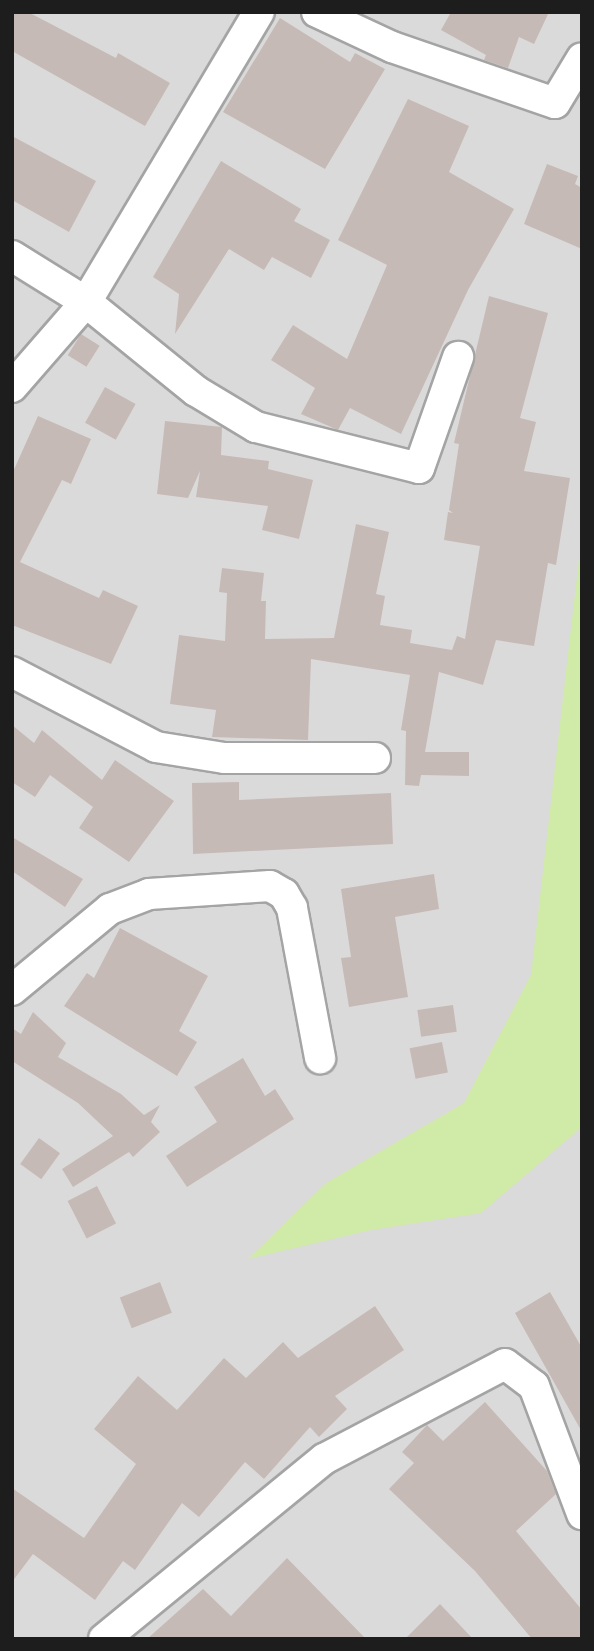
<!DOCTYPE html>
<style>
body{margin:0}
#map{position:relative;width:594px;height:1651px;overflow:hidden;background:#eee9e2;font-family:Rubik,sans-serif}
div>[style]{position:absolute}
.residential>*{inset:0;background:#dbdada;transform-origin:0 0}
.grass>*{inset:0;background:#d0eaa7}
.building>*{inset:0;background:#c6bab6;transform-origin:0 0}
.roads{filter:drop-shadow(2px 0 #a4a4a4) drop-shadow(-2px 0 #a4a4a4) drop-shadow(0 2px #a4a4a4) drop-shadow(0 -2px #a4a4a4)}
.street>*{height:30px;margin:-15px;padding:0 15px;transform-origin:15px;border-radius:15px;background:#fff}
span{translate:-50% -50%;white-space:nowrap;text-align:center;line-height:1.15;-webkit-text-stroke:5px #fff;paint-order:stroke}
.frame{position:absolute;inset:0;border:14px solid #1d1d1d;pointer-events:none}
</style>
<div id="map">
<div class="residential">
<div style="left:12px;top:12px;width:570px;height:1627px"></div>
</div>
<div class="grass">
<div style="clip-path:polygon(582px 533px,582px 1127px,481px 1213px,371px 1230px,248px 1259px,326px 1183px,464px 1103px,531px 975px)"></div>
</div>
<div class="building">
<div style="clip-path:polygon(12px 12px,28px 12px,116px 58px,118px 53px,170px 83px,145px 126px,12px 51px)"></div>
<div style="clip-path:polygon(451px 12px,549px 12px,534px 44px,519px 37px,508px 68px,484px 60px,486px 55px,441px 30px)"></div>
<div style="clip-path:polygon(280px 18px,350px 62px,355px 53px,385px 69px,325px 169px,223px 112px)"></div>
<div style="clip-path:polygon(408px 99px,469px 126px,449px 172px,514px 209px,468px 290px,401px 434px,350px 408px,338px 430px,301px 414px,315px 388px,271px 360px,293px 325px,347px 359px,387px 265px,338px 240px)"></div>
<div style="clip-path:polygon(12px 136px,96px 181px,69px 232px,12px 200px)"></div>
<div style="clip-path:polygon(221px 161px,301px 209px,294px 221px,330px 240px,311px 278px,272px 257px,264px 270px,229px 249px,175px 334px,179px 294px,153px 277px)"></div>
<div style="clip-path:polygon(547px 164px,578px 176px,575px 184px,582px 188px,582px 249px,524px 224px)"></div>
<div style="clip-path:polygon(489px 296px,548px 313px,520px 418px,536px 422px,524px 471px,570px 478px,556px 565px,548px 563px,534px 646px,496px 640px,483px 685px,439px 672px,425px 752px,469px 752px,469px 776px,421px 775px,419px 786px,405px 785px,406px 731px,401px 730px,410px 675px,311px 659px,308px 740px,212px 737px,216px 710px,170px 704px,179px 635px,225px 641px,227px 593px,219px 592px,222px 568px,264px 573px,261px 601px,266px 601px,265px 639px,334px 638px,356px 524px,389px 532px,376px 594px,385px 596px,380px 625px,412px 630px,410px 643px,452px 650px,457px 636px,465px 639px,480px 546px,444px 540px,448px 512px,453px 513px,449px 510px,459px 444px,454px 443px)"></div>
<div style="left:81px;top:334px;width:22px;height:25px;rotate:32deg"></div>
<div style="left:105px;top:387px;width:35px;height:41px;rotate:29deg"></div>
<div style="clip-path:polygon(38px 416px,91px 439px,71px 484px,62px 480px,20px 562px,99px 598px,103px 590px,138px 606px,111px 664px,12px 625px,12px 474px)"></div>
<div style="clip-path:polygon(165px 421px,222px 427px,221px 455px,269px 461px,268px 469px,313px 480px,299px 539px,262px 530px,268px 506px,196px 497px,200px 471px,188px 498px,157px 494px)"></div>
<div style="clip-path:polygon(12px 725px,34px 743px,42px 730px,102px 780px,115px 760px,174px 801px,129px 862px,79px 828px,93px 807px,50px 775px,35px 797px,12px 782px)"></div>
<div style="clip-path:polygon(239px 782px,239px 800px,391px 793px,393px 844px,193px 854px,192px 783px)"></div>
<div style="clip-path:polygon(12px 837px,83px 879px,65px 907px,12px 871px)"></div>
<div style="clip-path:polygon(434px 874px,439px 909px,395px 917px,408px 997px,349px 1007px,341px 958px,351px 957px,341px 889px)"></div>
<div style="clip-path:polygon(120px 928px,208px 976px,179px 1031px,197px 1042px,177px 1076px,64px 1006px,87px 973px,94px 978px)"></div>
<div style="left:453px;top:1005px;width:27px;height:36px;rotate:82deg"></div>
<div style="clip-path:polygon(33px 1012px,66px 1043px,58px 1057px,121px 1094px,144px 1115px,160px 1105px,151px 1122px,160px 1132px,133px 1157px,129px 1152px,73px 1187px,62px 1169px,113px 1136px,78px 1103px,12px 1061px,12px 1028px,21px 1034px)"></div>
<div style="left:442px;top:1042px;width:31px;height:33px;rotate:79deg"></div>
<div style="clip-path:polygon(243px 1058px,265px 1096px,275px 1089px,294px 1119px,187px 1187px,166px 1156px,217px 1122px,194px 1087px)"></div>
<div style="left:39px;top:1138px;width:26px;height:32px;rotate:36deg"></div>
<div style="left:97px;top:1186px;width:42px;height:33px;rotate:63deg"></div>
<div style="left:160px;top:1282px;width:33px;height:43px;rotate:69deg"></div>
<div style="clip-path:polygon(550px 1292px,582px 1348px,582px 1432px,515px 1313px)"></div>
<div style="clip-path:polygon(375px 1306px,404px 1350px,335px 1396px,347px 1409px,319px 1437px,310px 1427px,264px 1479px,245px 1462px,199px 1517px,182px 1503px,135px 1570px,123px 1561px,95px 1600px,33px 1554px,12px 1582px,12px 1488px,84px 1538px,136px 1464px,94px 1429px,138px 1376px,177px 1410px,224px 1358px,246px 1378px,283px 1342px,298px 1358px)"></div>
<div style="clip-path:polygon(485px 1402px,547px 1471px,556px 1494px,516px 1531px,582px 1610px,582px 1639px,532px 1639px,475px 1571px,389px 1489px,414px 1463px,402px 1452px,427px 1425px,443px 1441px)"></div>
<div style="clip-path:polygon(287px 1558px,366px 1639px,147px 1639px,203px 1589px,231px 1616px)"></div>
<div style="clip-path:polygon(440px 1604px,473px 1639px,405px 1639px)"></div>
</div>
<div class="roads">
<div class="street">
<div style="left:317px;top:12px;width:83px;rotate:25deg"></div>
<div style="left:392px;top:47px;width:172px;rotate:19deg"></div>
<div style="left:555px;top:103px;width:52px;rotate:-59deg"></div>
<div style="left:12px;top:256px;width:87px;rotate:31.9deg"></div>
<div style="left:86px;top:302px;width:141px;rotate:39deg"></div>
<div style="left:196px;top:391px;width:70px;rotate:31deg"></div>
<div style="left:256px;top:427px;width:168px;rotate:14.1deg"></div>
<div style="left:419px;top:468px;width:118px;rotate:-70.6deg"></div>
<div style="left:12px;top:387px;width:113px;rotate:-49deg"></div>
<div style="left:86px;top:302px;width:338px;rotate:-59.2deg"></div>
<div style="left:12px;top:672px;width:162px;rotate:27.5deg"></div>
<div style="left:156px;top:747px;width:69px;rotate:9.2deg"></div>
<div style="left:224px;top:758px;width:151px"></div>
<div style="left:12px;top:990px;width:127px;rotate:-39.6deg"></div>
<div style="left:110px;top:909px;width:42px;rotate:-21deg"></div>
<div style="left:149px;top:894px;width:121px;rotate:-3.8deg"></div>
<div style="left:270px;top:886px;width:16px;rotate:30deg"></div>
<div style="left:284px;top:894px;width:16px;rotate:60deg"></div>
<div style="left:292px;top:908px;width:153px;rotate:79.4deg"></div>
<div style="left:104px;top:1639px;width:284px;rotate:-39.3deg"></div>
<div style="left:324px;top:1459px;width:204px;rotate:-27.7deg"></div>
<div style="left:505px;top:1364px;width:36px;rotate:37deg"></div>
<div style="left:534px;top:1386px;width:137px;rotate:69.4deg"></div>
</div>
</div>
<div class="frame"></div>
</div>
